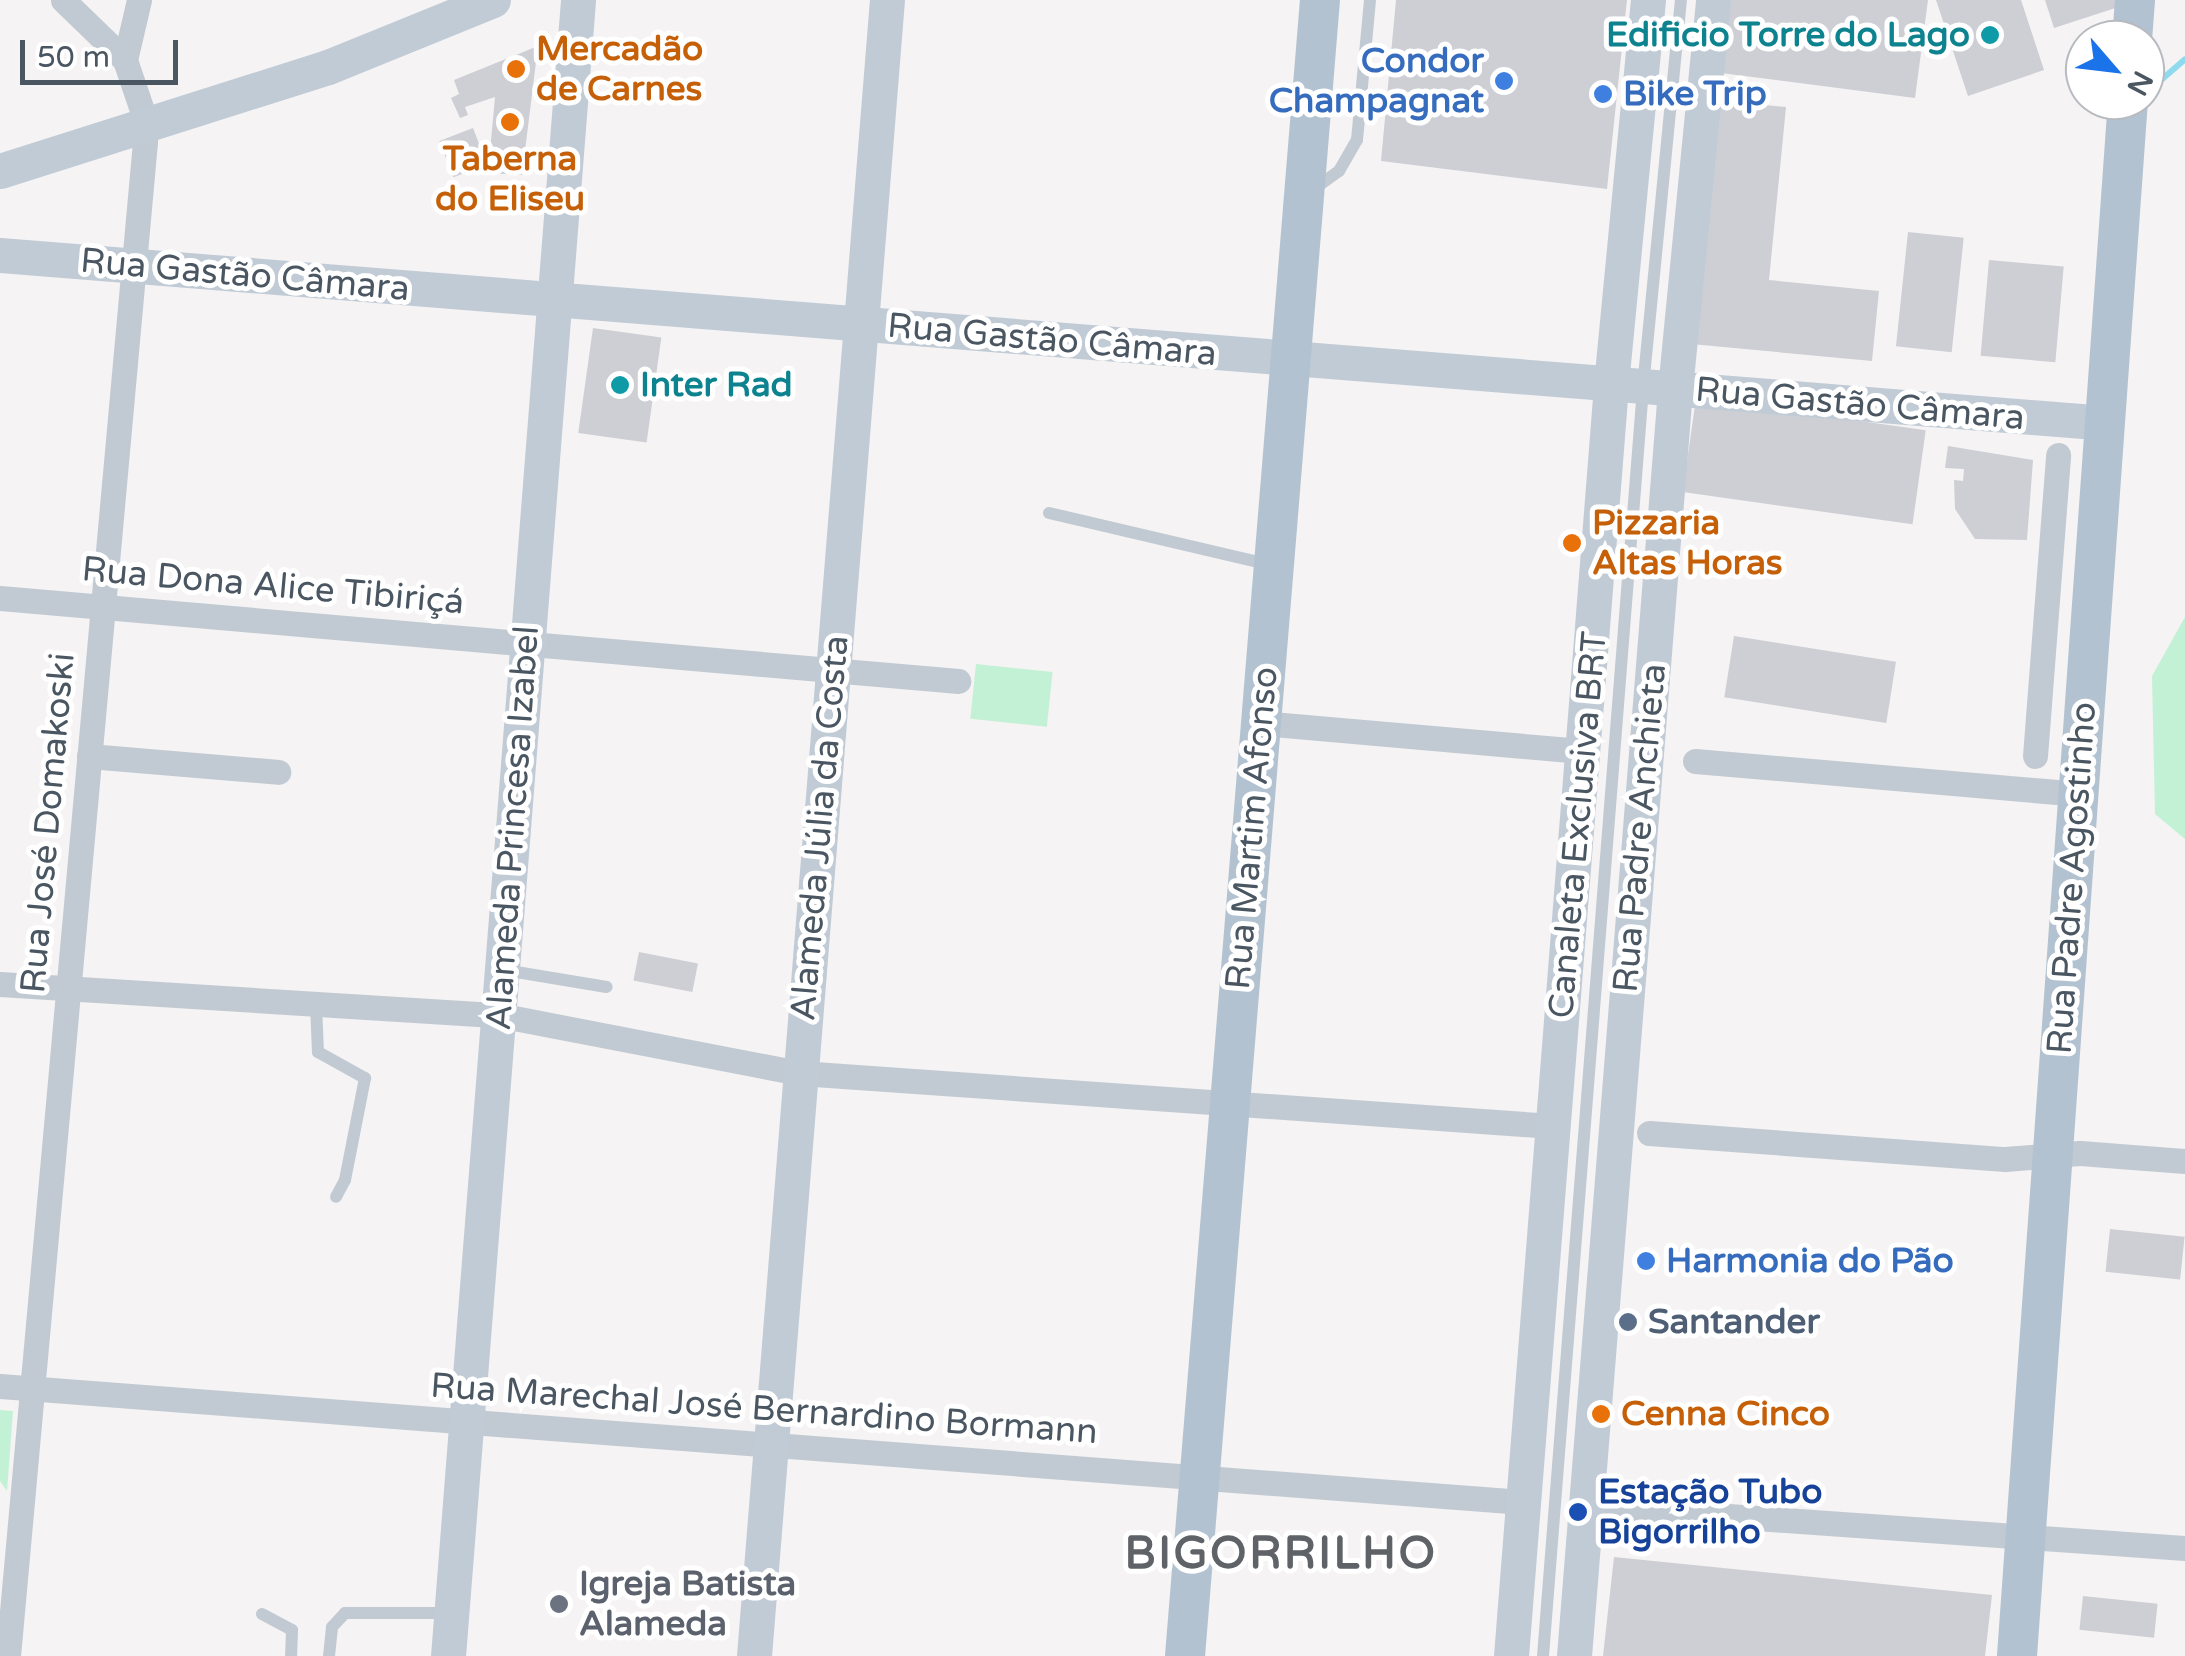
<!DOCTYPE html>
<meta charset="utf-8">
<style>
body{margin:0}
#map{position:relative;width:2185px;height:1656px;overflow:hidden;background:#f5f3f3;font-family:"Varela Round",sans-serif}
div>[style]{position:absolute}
.green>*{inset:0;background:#c3f1d5;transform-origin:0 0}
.stream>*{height:6px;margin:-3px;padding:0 3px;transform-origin:3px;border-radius:3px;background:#90daee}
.building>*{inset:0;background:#cdcfd5;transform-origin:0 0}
.lane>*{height:12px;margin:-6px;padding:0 6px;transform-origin:6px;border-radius:6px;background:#c1cad2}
.street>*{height:25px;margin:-12.5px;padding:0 12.5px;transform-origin:12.5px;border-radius:12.5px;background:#c1cad2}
.secondary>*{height:35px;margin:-17.5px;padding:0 17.5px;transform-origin:17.5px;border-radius:17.5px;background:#c1cbd6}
.primary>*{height:40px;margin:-20px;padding:0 20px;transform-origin:20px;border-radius:20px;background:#b3c2d1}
.dots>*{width:28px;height:28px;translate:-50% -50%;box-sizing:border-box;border:5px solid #fff;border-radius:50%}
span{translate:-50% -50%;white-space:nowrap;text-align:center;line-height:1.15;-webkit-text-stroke:10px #fff;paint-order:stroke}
.culture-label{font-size:35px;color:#0d838f;font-weight:700}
.right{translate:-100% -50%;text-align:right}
.left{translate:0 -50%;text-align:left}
.food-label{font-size:35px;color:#c56008;font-weight:700}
.shop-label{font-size:35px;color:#366cbe;font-weight:700}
.street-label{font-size:35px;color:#4a5661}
.service-label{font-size:35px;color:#4e5e75;font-weight:700}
.transit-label{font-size:35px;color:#164399;font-weight:700}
.worship-label{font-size:35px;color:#5b616d;font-weight:700}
.district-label{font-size:45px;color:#5f6368;font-weight:700;letter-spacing:2.5px}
.north{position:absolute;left:2065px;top:20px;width:100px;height:100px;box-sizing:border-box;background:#fff;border:2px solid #b7bbc0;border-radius:50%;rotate:118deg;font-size:28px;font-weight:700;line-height:40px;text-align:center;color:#4a5661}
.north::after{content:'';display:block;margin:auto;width:35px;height:45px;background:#1a73e8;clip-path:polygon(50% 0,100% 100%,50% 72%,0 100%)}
.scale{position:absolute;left:20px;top:40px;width:158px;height:45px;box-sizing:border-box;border:5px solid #4a5661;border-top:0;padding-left:12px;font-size:30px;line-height:35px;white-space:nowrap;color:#4a5661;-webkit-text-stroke:8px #fff;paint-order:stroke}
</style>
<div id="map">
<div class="green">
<div style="clip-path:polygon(2185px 617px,2185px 839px,2155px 814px,2152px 676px)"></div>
<div style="left:976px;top:664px;width:77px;height:55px;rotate:6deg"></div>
<div style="clip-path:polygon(0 1410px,13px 1411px,7px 1491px,0 1481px)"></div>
</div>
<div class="stream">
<div style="left:2160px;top:81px;width:33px;rotate:-41deg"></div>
</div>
<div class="building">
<div style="clip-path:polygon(1396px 0,1627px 0,1607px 189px,1381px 161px)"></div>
<div style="clip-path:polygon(1731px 0,1928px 0,1915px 98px,1721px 73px)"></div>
<div style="clip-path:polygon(1936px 0,2021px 0,2044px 70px,1968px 96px)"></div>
<div style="clip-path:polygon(2045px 0,2137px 0,2137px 1px,2054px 28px)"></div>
<div style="clip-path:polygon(538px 46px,522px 175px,488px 173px,495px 97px,465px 107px,468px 115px,460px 118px,451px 98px,459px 94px,454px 80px)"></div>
<div style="clip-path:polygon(1715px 100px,1786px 107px,1769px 280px,1879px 291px,1872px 361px,1691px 344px)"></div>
<div style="left:473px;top:128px;width:39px;height:36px;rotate:69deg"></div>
<div style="left:1908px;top:232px;width:56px;height:115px;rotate:6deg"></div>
<div style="left:1989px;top:260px;width:75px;height:96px;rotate:5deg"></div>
<div style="left:593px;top:328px;width:69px;height:106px;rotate:8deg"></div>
<div style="left:1696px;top:398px;width:232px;height:95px;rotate:8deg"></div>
<div style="clip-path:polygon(1948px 446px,2033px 460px,2027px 540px,1975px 539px,1955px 509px,1954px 480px,1963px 481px,1964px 469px,1945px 468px)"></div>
<div style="left:1734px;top:636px;width:164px;height:62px;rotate:9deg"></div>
<div style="left:639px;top:952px;width:60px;height:29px;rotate:11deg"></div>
<div style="left:2110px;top:1229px;width:75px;height:43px;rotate:6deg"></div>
<div style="clip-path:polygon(1614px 1557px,1992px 1595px,1985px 1656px,1603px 1656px)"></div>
<div style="left:2083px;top:1596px;width:75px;height:34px;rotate:6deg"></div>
</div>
<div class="lane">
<div style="left:1314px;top:189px;width:31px;rotate:-36deg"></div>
<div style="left:1339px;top:171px;width:36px;rotate:-60deg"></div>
<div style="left:1357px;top:140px;width:141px;rotate:-84.7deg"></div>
<div style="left:1049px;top:513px;width:223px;rotate:13.2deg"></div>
<div style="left:504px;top:970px;width:104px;rotate:9.4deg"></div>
<div style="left:316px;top:1005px;width:47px;rotate:87.6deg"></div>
<div style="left:318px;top:1052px;width:54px;rotate:29deg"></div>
<div style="left:365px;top:1078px;width:104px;rotate:101.1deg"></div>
<div style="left:345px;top:1180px;width:19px;rotate:118deg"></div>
<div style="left:262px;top:1614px;width:34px;rotate:28deg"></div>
<div style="left:292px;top:1630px;width:26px;rotate:92deg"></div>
<div style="left:329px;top:1656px;width:29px;rotate:-84deg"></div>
<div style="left:332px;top:1627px;width:19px;rotate:-47deg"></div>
<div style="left:345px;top:1613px;width:104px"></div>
<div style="left:1543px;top:1656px;width:1273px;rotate:-85.49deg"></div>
<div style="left:1643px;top:387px;width:389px;rotate:-84.4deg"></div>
</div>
<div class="street">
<div style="left:63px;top:0;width:86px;rotate:44.1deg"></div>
<div style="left:0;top:598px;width:962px;rotate:4.95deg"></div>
<div style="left:1261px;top:723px;width:322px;rotate:5deg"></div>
<div style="left:89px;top:756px;width:190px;rotate:4.8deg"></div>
<div style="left:2035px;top:756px;width:302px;rotate:-85.6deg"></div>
<div style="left:1695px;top:761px;width:384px;rotate:4.9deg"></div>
<div style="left:0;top:984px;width:499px;rotate:3.6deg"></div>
<div style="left:498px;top:1015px;width:308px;rotate:10.9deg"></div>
<div style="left:800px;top:1073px;width:754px;rotate:4.03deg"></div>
<div style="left:1649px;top:1133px;width:357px;rotate:4.2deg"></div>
<div style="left:2005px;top:1159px;width:75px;rotate:-4.6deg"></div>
<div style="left:2080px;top:1153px;width:105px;rotate:4.4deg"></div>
<div style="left:0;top:1386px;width:1527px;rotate:4.36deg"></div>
<div style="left:1613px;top:1508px;width:573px;rotate:4deg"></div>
<div style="left:8px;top:1656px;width:1521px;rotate:-84.83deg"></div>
<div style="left:145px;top:141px;width:19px;rotate:-87deg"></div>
<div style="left:146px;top:122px;width:65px;rotate:-108.7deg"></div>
<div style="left:125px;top:60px;width:62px;rotate:-76.9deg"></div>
</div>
<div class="secondary">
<div style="left:0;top:171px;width:344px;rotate:-17.6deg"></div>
<div style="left:328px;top:67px;width:178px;rotate:-22.1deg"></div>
<div style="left:0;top:255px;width:2112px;rotate:4.56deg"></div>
<div style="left:448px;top:1656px;width:1661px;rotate:-85.51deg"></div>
<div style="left:754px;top:1656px;width:1661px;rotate:-85.41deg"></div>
<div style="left:1511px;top:1656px;width:1276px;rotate:-85.5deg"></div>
<div style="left:1611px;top:384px;width:386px;rotate:-84.5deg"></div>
<div style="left:1574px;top:1656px;width:1271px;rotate:-85.44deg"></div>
<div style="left:1675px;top:389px;width:391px;rotate:-84.4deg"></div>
</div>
<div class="primary">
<div style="left:2132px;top:40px;width:40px;rotate:-85.7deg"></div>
<div style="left:1185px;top:1656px;width:1661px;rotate:-85.34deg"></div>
<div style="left:2017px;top:1656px;width:1560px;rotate:-85.92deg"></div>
</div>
<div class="dots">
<div style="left:1990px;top:35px;background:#0f9aa8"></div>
<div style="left:516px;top:69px;background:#e8710a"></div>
<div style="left:1504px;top:81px;background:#3f7fe0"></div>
<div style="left:1603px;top:94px;background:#3f7fe0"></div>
<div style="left:510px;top:122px;background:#e8710a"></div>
<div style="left:620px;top:385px;background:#0f9aa8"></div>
<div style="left:1572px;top:543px;background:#e8710a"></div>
<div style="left:1646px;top:1261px;background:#3f7fe0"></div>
<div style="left:1628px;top:1322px;background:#5c6f8a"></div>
<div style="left:1601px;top:1414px;background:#e8710a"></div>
<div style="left:1578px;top:1512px;background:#1a4fb4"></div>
<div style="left:559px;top:1604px;background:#6b7280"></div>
</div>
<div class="culture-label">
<span class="right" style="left:1970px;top:35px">Edificio Torre do Lago</span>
<span class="left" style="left:640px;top:385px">Inter Rad</span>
</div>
<div class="food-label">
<span class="left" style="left:536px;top:69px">Mercadão<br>de Carnes</span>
<span style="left:510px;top:179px">Taberna<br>do Eliseu</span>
<span class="left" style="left:1592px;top:543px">Pizzaria<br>Altas Horas</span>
<span class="left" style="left:1621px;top:1414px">Cenna Cinco</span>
</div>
<div class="shop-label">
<span class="right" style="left:1484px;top:81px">Condor<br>Champagnat</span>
<span class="left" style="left:1623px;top:94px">Bike Trip</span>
<span class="left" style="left:1666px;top:1261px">Harmonia do Pão</span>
</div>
<div class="street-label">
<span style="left:245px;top:275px;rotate:5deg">Rua Gastão Câmara</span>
<span style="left:1052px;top:340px;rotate:5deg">Rua Gastão Câmara</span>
<span style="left:1860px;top:404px;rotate:5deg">Rua Gastão Câmara</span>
<span style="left:273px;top:586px;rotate:5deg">Rua Dona Alice Tibiriçá</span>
<span style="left:48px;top:823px;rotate:-85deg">Rua José Domakoski</span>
<span style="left:1578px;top:825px;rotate:-85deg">Canaleta Exclusiva BRT</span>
<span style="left:513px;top:828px;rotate:-86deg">Alameda Princesa Izabel</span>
<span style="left:820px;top:828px;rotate:-85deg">Alameda Júlia da Costa</span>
<span style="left:1252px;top:828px;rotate:-85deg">Rua Martim Afonso</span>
<span style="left:1640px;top:828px;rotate:-85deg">Rua Padre Anchieta</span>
<span style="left:2072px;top:878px;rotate:-86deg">Rua Padre Agostinho</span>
<span style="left:764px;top:1409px;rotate:4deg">Rua Marechal José Bernardino Bormann</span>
</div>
<div class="service-label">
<span class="left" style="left:1648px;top:1322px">Santander</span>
</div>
<div class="transit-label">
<span class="left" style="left:1598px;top:1512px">Estação Tubo<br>Bigorrilho</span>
</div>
<div class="worship-label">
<span class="left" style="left:579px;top:1604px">Igreja Batista<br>Alameda</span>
</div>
<div class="district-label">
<span style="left:1281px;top:1555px">BIGORRILHO</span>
</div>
<div class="north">N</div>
<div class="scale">50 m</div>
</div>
